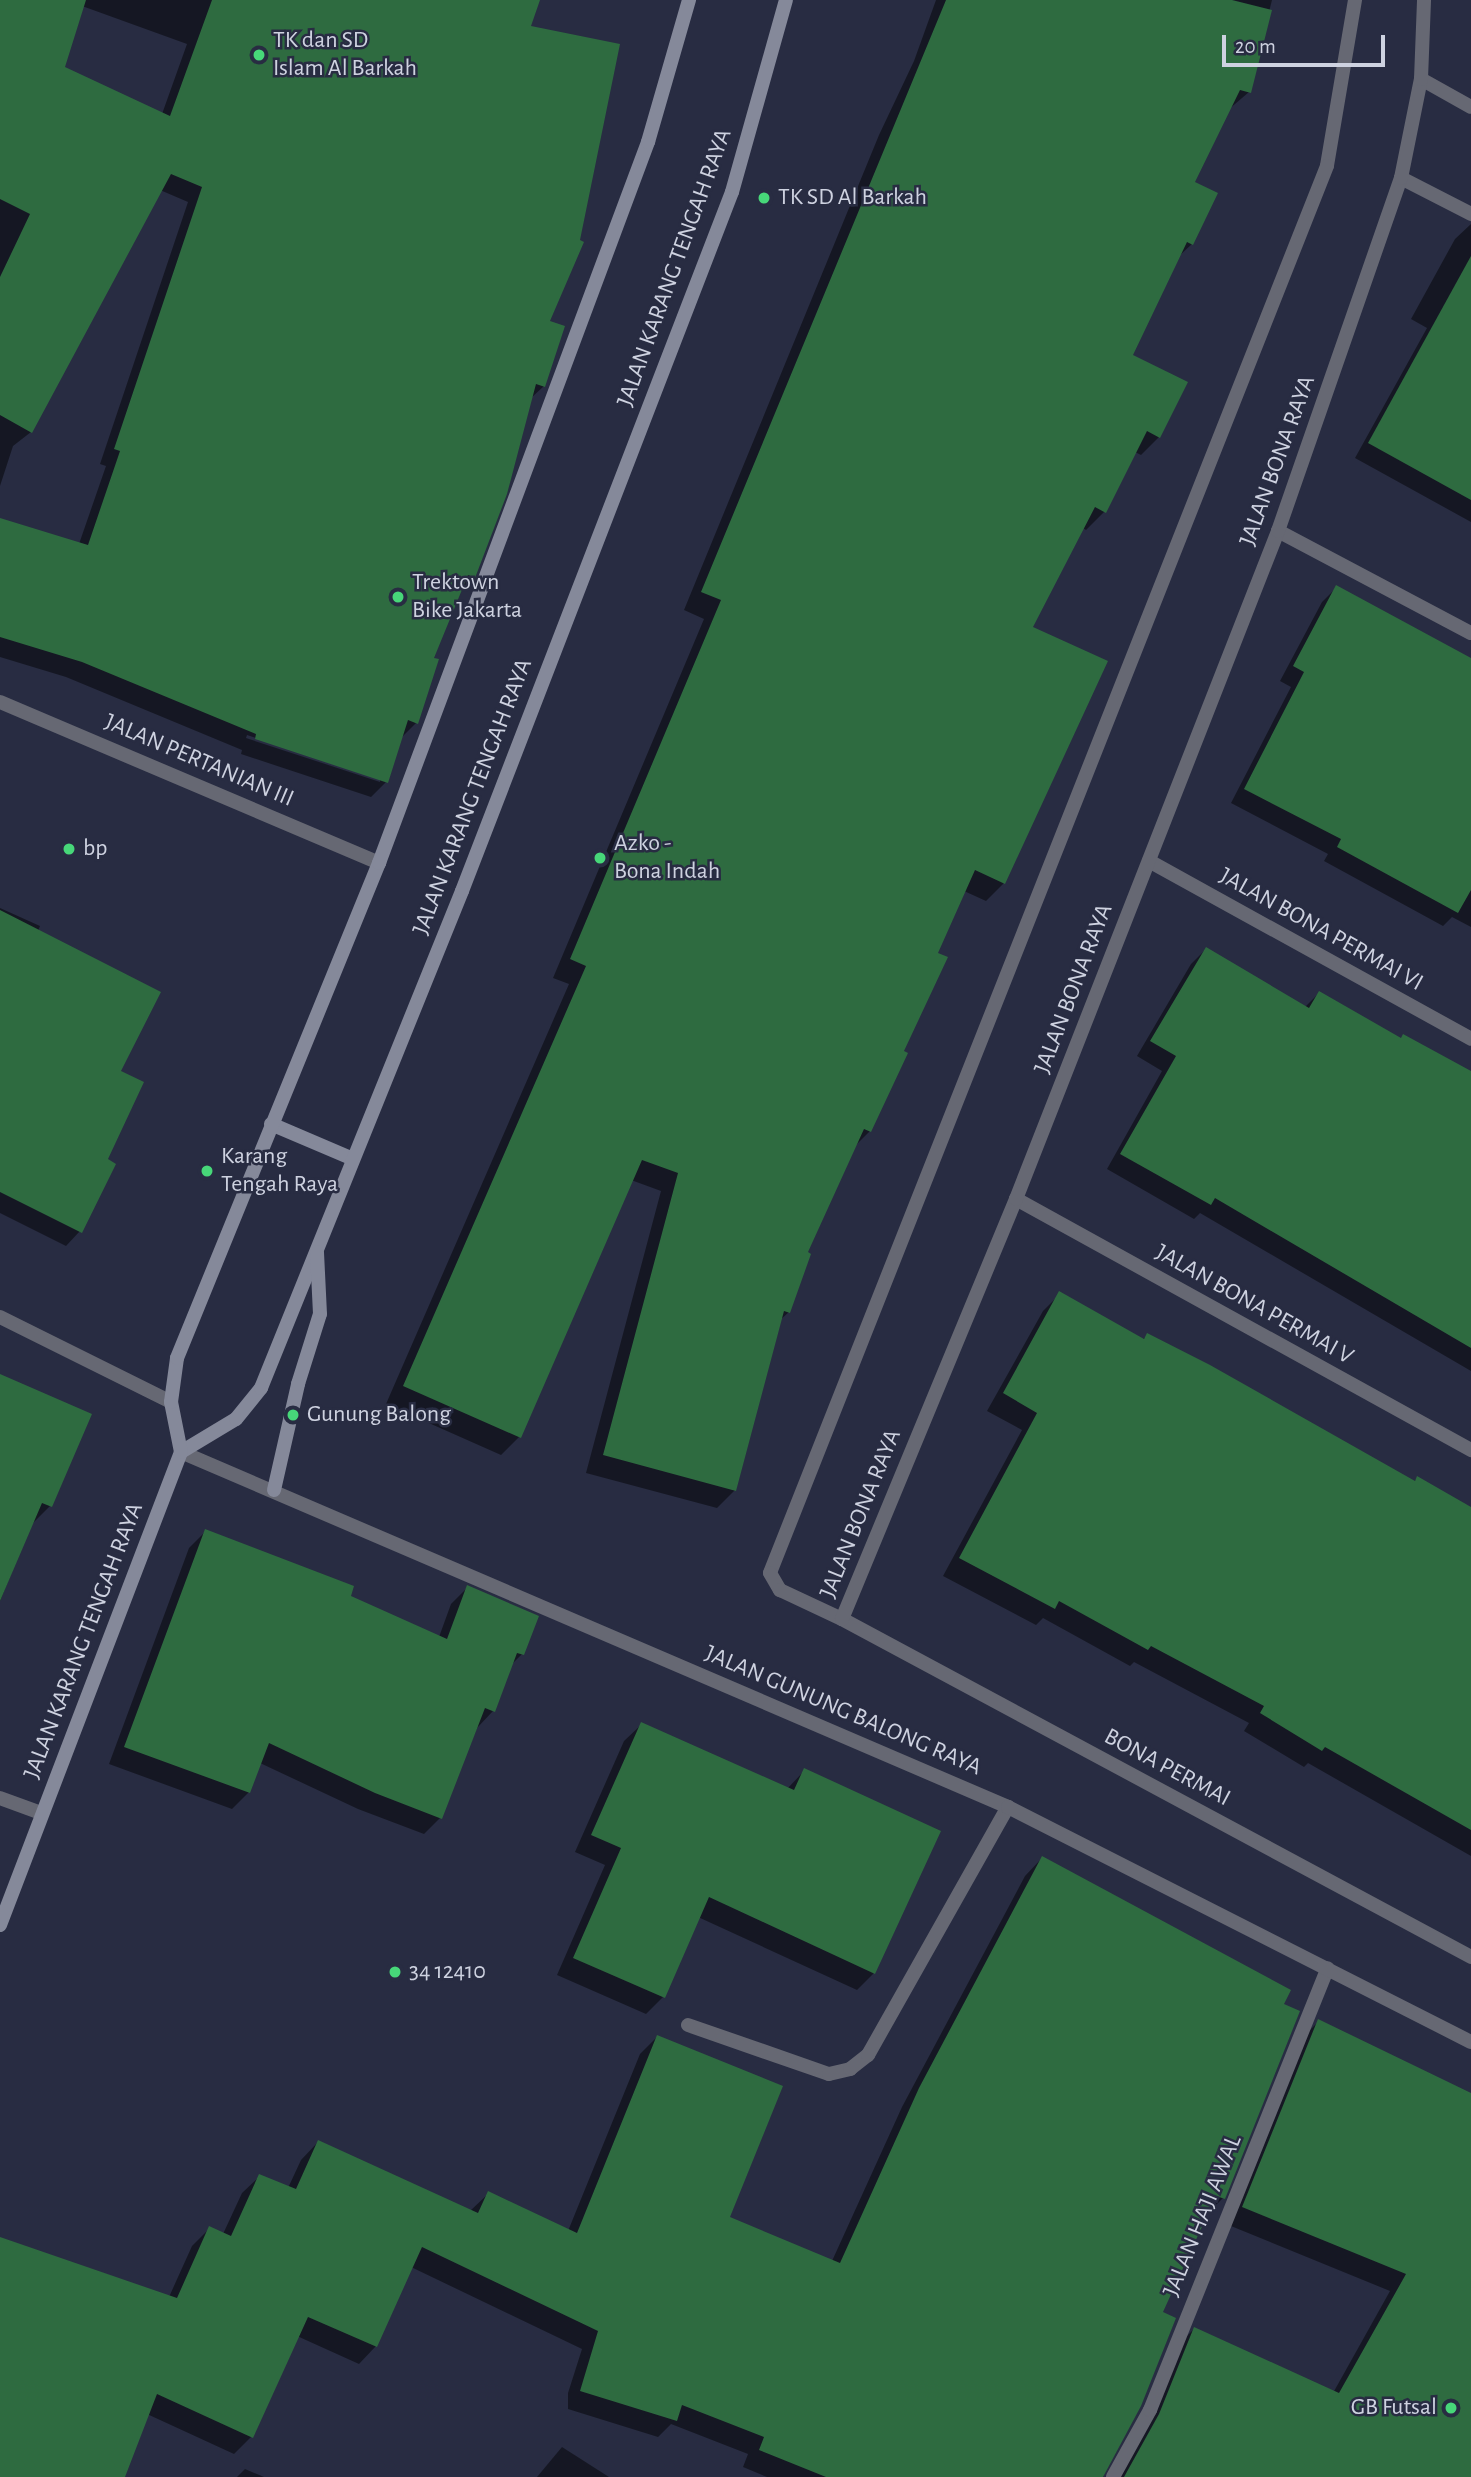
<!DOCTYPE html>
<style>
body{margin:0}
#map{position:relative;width:1471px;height:2477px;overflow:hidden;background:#282c42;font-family:"Alegreya Sans",sans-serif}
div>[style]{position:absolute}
.shadow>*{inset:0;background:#0007}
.building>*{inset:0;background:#2e6b40}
.minor>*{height:14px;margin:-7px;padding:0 7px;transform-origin:7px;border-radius:7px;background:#666873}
.tertiary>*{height:14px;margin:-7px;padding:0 7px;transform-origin:7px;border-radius:7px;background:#666873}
.secondary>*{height:14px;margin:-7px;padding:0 7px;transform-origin:7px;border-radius:7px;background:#85899a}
.dots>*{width:19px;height:19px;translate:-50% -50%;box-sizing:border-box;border:4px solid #282c42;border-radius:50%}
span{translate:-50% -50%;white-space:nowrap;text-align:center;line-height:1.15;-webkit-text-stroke:5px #282c42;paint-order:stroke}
.poi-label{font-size:24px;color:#ced2e0}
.left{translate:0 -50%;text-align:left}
.right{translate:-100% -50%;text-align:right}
.street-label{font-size:24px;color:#ced2e0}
.scale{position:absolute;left:1222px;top:35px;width:163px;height:32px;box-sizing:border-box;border:4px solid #ced2e0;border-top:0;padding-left:9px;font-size:21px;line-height:24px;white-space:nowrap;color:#ced2e0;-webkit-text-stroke:5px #282c42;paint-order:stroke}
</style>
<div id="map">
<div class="shadow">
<div style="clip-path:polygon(evenodd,0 0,538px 0,529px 27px,548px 322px,544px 386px,530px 399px,473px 577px,459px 592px,432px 659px,416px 723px,400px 739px,386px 782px,371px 797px,241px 754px,242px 750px,66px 677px,0 657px,0 520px,79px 544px,106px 466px,100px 464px,188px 202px,160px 190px,31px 432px,13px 446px,0 486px,0 0,82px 6px,187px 44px,162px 114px,62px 68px,82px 6px,0 0,247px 735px,380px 778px,380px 782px,246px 738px,247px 735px)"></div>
<div style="clip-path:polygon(936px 0,1272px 0,1249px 92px,1228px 110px,1193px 183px,1192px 244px,1178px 257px,1131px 356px,1159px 437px,1141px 455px,1135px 452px,1104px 512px,1086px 530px,1083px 528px,1030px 628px,1004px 883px,986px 901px,964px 891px,936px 954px,902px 1052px,870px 1131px,853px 1148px,805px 1253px,789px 1312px,779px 1321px,735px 1490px,717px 1508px,586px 1473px,661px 1191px,631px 1180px,519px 1437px,501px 1455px,386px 1404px,569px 984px,553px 978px,704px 619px,684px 610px,879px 135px,914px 61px)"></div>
<div style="clip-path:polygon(1471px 224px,1471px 522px,1355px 458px,1427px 328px,1411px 319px,1455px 239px)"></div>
<div style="clip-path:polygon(1336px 588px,1471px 660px,1471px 927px,1452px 917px,1443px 926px,1324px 861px,1328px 854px,1231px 803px,1291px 687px,1280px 681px,1322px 602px)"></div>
<div style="clip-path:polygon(0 908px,40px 926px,38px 931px,118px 1072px,106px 1160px,80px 1231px,66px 1246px,0 1213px)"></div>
<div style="clip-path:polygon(1206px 949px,1305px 1007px,1319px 993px,1401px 1040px,1471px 1073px,1471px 1371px,1200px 1213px,1194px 1219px,1107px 1169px,1162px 1071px,1137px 1056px,1191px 964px)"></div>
<div style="clip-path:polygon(1060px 1294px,1142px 1340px,1148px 1335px,1414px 1482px,1417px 1478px,1471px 1509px,1471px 1856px,1308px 1763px,1304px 1767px,1244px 1731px,1249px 1723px,1134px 1662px,1130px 1666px,1043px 1618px,1036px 1625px,943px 1576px,1022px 1430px,987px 1411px,1043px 1311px)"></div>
<div style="clip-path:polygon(0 1376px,50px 1506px,31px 1525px,0 1601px)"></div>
<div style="clip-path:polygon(206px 1531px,439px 1637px,451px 1604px,468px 1587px,522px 1654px,510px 1666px,493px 1711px,477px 1728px,440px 1818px,424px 1834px,358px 1809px,260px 1763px,249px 1792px,232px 1809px,109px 1764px,189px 1548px)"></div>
<div style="clip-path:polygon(642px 1724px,787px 1789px,805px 1770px,874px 1973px,857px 1990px,698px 1917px,663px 1997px,646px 2014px,557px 1975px,605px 1865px,575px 1852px,624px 1741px)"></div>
<div style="clip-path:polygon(1042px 1858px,1282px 2004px,1223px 2198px,1205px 2216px,1161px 2313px,1103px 2477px,767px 2477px,743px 2467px,748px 2454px,671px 2424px,658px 2437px,568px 2409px,568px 2393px,582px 2349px,411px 2267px,376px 2346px,359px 2364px,297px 2336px,251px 2437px,234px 2454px,147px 2414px,123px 2477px,0 2477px,0 2239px,169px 2297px,192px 2246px,210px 2228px,223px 2234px,242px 2193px,260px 2176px,288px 2188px,301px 2160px,318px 2142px,470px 2211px,489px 2193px,568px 2231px,640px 2054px,657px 2037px,727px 2218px,832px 2261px,902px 2107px,1025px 1876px)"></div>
<div style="clip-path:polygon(1318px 2022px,1471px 2095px,1471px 2477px,1118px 2477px,1177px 2346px,1194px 2329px,1333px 2393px,1390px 2291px,1226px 2224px,1301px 2039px)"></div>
<div style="clip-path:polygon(562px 2447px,609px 2477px,537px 2477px)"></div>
<div style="clip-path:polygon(245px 2469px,264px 2477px,237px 2477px)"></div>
</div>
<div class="building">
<div style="clip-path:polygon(0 0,86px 0,65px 67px,170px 116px,212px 0,540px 0,531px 26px,620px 44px,580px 240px,584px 242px,550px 321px,565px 326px,545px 387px,536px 384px,507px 494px,475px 578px,468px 575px,434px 658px,439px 659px,418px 724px,408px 720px,388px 783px,255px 739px,256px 734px,82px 662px,0 637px,0 518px,88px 545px,120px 451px,114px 449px,202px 187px,171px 174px,32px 433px,0 415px,0 277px,30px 214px,0 199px)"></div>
<div style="clip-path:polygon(946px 0,1232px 0,1272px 10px,1251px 93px,1240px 90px,1195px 182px,1218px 193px,1193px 245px,1187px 242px,1133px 355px,1188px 382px,1160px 438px,1147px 431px,1106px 513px,1095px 507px,1033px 627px,1108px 661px,1005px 884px,975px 870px,938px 953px,948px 957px,904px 1051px,908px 1053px,871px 1132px,864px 1129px,808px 1252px,811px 1254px,790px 1313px,784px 1311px,736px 1491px,603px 1455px,678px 1173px,642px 1160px,521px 1438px,403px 1386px,586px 966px,570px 959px,721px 600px,701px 592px)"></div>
<div style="clip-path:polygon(1471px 256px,1471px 500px,1368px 443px)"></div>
<div style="clip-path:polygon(1336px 585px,1471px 658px,1471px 890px,1458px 913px,1337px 847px,1341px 839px,1244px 789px,1304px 672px,1293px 666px)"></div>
<div style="clip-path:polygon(0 910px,161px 992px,121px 1071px,144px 1082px,108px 1159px,116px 1164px,82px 1233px,0 1192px)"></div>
<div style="clip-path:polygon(1206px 947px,1309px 1008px,1319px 991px,1401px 1038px,1403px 1034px,1471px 1071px,1471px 1348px,1215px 1198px,1211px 1205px,1120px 1154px,1176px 1056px,1150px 1041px)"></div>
<div style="clip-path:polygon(1059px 1291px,1144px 1339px,1147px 1333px,1210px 1365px,1415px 1481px,1417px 1476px,1471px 1507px,1471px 1830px,1325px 1747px,1322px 1751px,1260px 1713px,1264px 1706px,1151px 1646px,1148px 1650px,1059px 1601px,1055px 1609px,959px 1558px,1037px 1413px,1003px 1393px)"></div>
<div style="clip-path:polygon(0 1374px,92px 1414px,52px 1507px,42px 1503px,0 1601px)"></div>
<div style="clip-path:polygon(205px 1529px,354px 1586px,351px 1596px,447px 1639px,467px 1585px,539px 1616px,524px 1655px,517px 1653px,495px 1712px,485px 1708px,442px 1819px,375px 1793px,269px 1743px,250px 1793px,124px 1747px)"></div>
<div style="clip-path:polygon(641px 1722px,794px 1790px,804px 1768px,941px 1831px,875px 1974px,709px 1897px,665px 1998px,573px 1958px,621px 1848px,591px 1835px)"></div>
<div style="clip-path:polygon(1042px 1856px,1291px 1990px,1284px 2004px,1300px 2011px,1225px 2199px,1216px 2196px,1163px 2312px,1176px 2318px,1141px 2406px,1103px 2477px,826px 2477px,759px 2450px,764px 2437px,682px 2405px,677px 2421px,580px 2391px,598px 2331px,422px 2247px,377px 2347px,308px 2317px,253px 2438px,157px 2394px,125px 2477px,0 2477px,0 2237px,177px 2298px,209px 2226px,231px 2236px,259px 2174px,296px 2189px,318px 2140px,478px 2213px,488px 2191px,577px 2233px,657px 2035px,783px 2086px,730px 2217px,840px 2263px,919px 2088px)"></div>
<div style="clip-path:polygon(1318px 2019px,1471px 2093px,1471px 2477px,1124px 2477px,1159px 2414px,1194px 2327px,1339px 2393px,1406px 2274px,1242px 2207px)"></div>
</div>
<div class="minor">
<div style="left:1355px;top:0;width:168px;rotate:99.6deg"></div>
<div style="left:1327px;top:166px;width:1513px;rotate:111.6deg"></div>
<div style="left:770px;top:1573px;width:20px;rotate:60deg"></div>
<div style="left:780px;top:1590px;width:68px;rotate:25.1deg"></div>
<div style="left:842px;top:1619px;width:714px;rotate:28.25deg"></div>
<div style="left:1421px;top:79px;width:57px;rotate:29.2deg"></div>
<div style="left:1401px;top:178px;width:79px;rotate:27.2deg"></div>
<div style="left:1278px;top:531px;width:218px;rotate:27.9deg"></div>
<div style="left:0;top:702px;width:412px;rotate:23deg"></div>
<div style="left:1149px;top:861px;width:368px;rotate:28.9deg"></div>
<div style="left:1016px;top:1199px;width:520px;rotate:28.88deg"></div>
<div style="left:0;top:1317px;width:191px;rotate:26.4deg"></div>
<div style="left:842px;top:1619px;width:455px;rotate:-67.5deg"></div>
<div style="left:1016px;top:1199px;width:718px;rotate:-68.58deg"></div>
<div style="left:1278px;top:531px;width:374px;rotate:-70.8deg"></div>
<div style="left:1401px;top:178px;width:101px;rotate:-78.6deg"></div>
<div style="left:1421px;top:79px;width:79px;rotate:-87.8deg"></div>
<div style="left:0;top:1798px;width:44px;rotate:20.1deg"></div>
<div style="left:688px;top:2025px;width:149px;rotate:19.2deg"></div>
<div style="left:829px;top:2074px;width:22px;rotate:-13deg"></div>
<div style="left:850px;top:2069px;width:23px;rotate:-38deg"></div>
<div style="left:868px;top:2055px;width:285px;rotate:-60.6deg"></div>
<div style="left:1113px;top:2477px;width:77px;rotate:-61.1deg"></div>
<div style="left:1150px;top:2410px;width:476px;rotate:-68.1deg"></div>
</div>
<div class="tertiary">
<div style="left:181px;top:1452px;width:900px;rotate:23.23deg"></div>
<div style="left:1008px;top:1807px;width:519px;rotate:26.91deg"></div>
</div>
<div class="secondary">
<div style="left:271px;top:1124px;width:89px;rotate:23.1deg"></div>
<div style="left:181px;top:1452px;width:64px;rotate:-31deg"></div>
<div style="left:236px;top:1419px;width:40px;rotate:-51deg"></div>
<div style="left:261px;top:1388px;width:536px;rotate:-67.98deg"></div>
<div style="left:462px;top:891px;width:749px;rotate:-68.88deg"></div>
<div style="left:732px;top:192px;width:199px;rotate:-74.3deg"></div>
<div style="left:274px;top:1490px;width:109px;rotate:-77.2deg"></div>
<div style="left:298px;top:1384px;width:73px;rotate:-72.6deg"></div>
<div style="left:320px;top:1314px;width:62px;rotate:-92.8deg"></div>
<div style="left:0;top:1925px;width:506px;rotate:-69.06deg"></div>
<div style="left:181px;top:1452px;width:51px;rotate:-101.3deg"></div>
<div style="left:171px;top:1402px;width:44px;rotate:-82.2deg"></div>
<div style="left:177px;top:1358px;width:535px;rotate:-67.8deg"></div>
<div style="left:379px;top:863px;width:770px;rotate:-69.54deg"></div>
<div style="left:648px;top:142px;width:148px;rotate:-73.9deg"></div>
</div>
<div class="dots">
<div style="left:259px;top:55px;background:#47d779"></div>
<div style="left:764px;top:198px;background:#47d779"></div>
<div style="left:398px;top:597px;background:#47d779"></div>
<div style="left:69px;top:849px;background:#47d779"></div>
<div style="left:600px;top:858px;background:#47d779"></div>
<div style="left:207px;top:1171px;background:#47d779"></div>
<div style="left:293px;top:1415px;background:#47d779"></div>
<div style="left:395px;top:1972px;background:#47d779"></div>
<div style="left:1451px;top:2408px;background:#47d779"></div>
</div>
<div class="poi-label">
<span class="left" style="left:273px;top:55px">TK dan SD<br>Islam Al Barkah</span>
<span class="left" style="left:778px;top:198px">TK SD Al Barkah</span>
<span class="left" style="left:412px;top:597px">Trektown<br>Bike Jakarta</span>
<span class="left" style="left:614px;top:858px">Azko -<br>Bona Indah</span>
<span class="left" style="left:83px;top:849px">bp</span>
<span class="left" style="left:221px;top:1171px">Karang<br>Tengah Raya</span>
<span class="left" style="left:307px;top:1415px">Gunung Balong</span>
<span class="left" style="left:409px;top:1972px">34 12410</span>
<span class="right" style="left:1437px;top:2408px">GB Futsal</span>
</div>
<div class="street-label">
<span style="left:675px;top:268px;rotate:-70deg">JALAN KARANG TENGAH RAYA</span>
<span style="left:1278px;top:461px;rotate:-70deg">JALAN BONA RAYA</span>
<span style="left:199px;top:761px;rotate:23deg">JALAN PERTANIAN III</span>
<span style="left:473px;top:797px;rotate:-69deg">JALAN KARANG TENGAH RAYA</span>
<span style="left:1321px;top:930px;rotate:29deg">JALAN BONA PERMAI VI</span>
<span style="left:1074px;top:989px;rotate:-69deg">JALAN BONA RAYA</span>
<span style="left:1254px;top:1305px;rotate:29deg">JALAN BONA PERMAI V</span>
<span style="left:861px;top:1514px;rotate:-68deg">JALAN BONA RAYA</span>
<span style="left:84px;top:1641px;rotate:-69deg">JALAN KARANG TENGAH RAYA</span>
<span style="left:843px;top:1711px;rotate:23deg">JALAN GUNUNG BALONG RAYA</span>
<span style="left:1167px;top:1768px;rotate:28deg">BONA PERMAI</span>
<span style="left:1203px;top:2216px;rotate:-68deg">JALAN HAJI AWAL</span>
</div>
<div class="scale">20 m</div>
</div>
